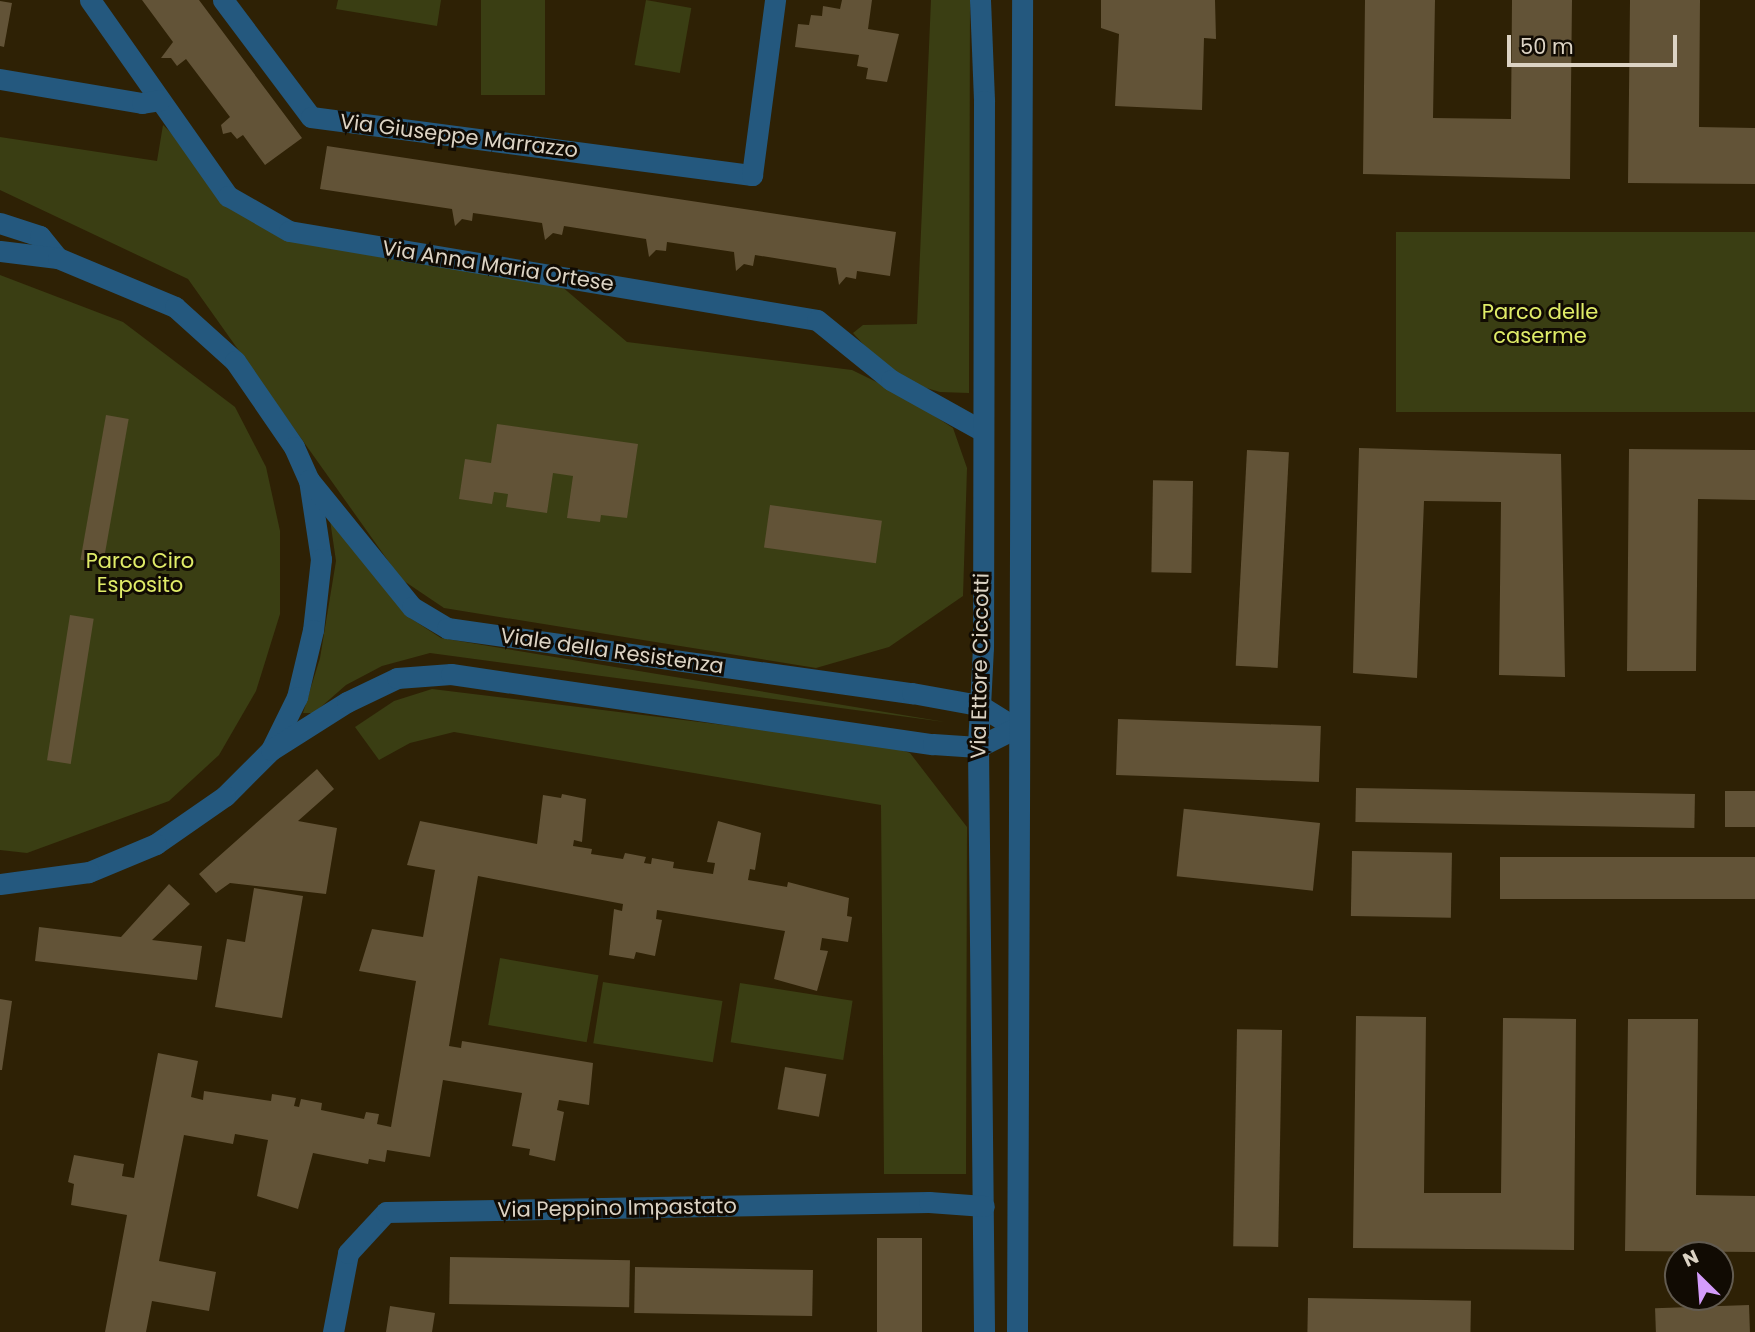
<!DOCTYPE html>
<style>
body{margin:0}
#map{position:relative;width:1755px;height:1332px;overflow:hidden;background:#2e2105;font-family:Poppins,sans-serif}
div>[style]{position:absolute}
.green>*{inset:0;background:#3a3e13;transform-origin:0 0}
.building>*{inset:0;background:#625337;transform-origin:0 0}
.minor>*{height:21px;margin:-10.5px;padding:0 10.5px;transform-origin:10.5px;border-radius:10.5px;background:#24587e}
span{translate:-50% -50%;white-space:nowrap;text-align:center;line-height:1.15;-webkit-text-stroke:6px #110b03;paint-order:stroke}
.street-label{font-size:21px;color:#dcd3c4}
.park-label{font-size:21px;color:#e0ec68}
.north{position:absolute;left:1664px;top:1241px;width:70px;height:70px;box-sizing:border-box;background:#110b03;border:2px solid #625b50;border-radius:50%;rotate:335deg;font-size:19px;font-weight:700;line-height:28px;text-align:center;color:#dcd3c4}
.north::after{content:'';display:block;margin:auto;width:24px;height:32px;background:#d49cfb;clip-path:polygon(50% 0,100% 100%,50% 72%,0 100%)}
.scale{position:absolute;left:1507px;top:35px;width:170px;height:32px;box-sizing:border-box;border:4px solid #dcd3c4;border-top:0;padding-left:9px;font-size:21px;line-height:24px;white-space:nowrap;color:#dcd3c4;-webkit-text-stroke:5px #110b03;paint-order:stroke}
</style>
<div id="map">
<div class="green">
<div style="clip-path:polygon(338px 0,441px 0,437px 26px,336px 9px)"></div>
<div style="left:481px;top:0;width:64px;height:95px"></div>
<div style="left:646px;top:0;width:46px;height:66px;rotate:10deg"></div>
<div style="clip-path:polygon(931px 0,970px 0,969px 393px,940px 392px,895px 379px,853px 333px,863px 325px,917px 324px)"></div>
<div style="clip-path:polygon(163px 125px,247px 206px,352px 242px,547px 274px,627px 342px,852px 370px,899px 393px,953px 428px,967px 468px,963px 596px,889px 647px,816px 668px,444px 608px,401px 579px,188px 279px,0 190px,0 137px,157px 161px)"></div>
<div style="left:1396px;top:232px;width:359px;height:180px"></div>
<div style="clip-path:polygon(0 275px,123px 322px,235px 407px,266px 467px,280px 531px,280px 614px,256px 691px,219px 755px,169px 801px,27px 853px,0 850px)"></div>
<div style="clip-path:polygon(330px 520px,407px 616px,441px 638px,945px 722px,430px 653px,382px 666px,346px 685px,314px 713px,303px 713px,320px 658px,336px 561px)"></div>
<div style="clip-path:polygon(432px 689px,886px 745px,910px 753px,967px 827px,966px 1174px,884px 1174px,881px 805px,454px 732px,410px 743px,379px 760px,355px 727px,394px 701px)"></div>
<div style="left:500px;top:958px;width:100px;height:68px;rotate:10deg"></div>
<div style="left:603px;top:982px;width:121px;height:62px;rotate:9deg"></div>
<div style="left:740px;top:983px;width:114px;height:60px;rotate:9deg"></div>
</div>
<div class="building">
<div style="clip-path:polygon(142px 0,199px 0,302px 138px,265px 165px,243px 135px,237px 139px,231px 132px,223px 134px,221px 125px,230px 117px,186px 59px,177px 66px,171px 58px,161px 58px,173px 42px)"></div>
<div style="clip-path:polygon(842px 0,872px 0,868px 29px,899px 34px,887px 82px,866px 79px,868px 68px,857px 66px,859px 55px,795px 47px,798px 24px,809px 25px,811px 15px,822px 16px,823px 6px,840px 9px)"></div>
<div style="clip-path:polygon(1101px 0,1215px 0,1216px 39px,1204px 38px,1202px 110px,1115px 106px,1119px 34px,1101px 28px)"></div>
<div style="clip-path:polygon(1365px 0,1435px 0,1433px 118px,1511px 119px,1512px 0,1572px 0,1570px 179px,1363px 174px)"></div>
<div style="clip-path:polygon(1630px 0,1700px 0,1699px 127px,1755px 128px,1755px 184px,1628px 183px)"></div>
<div style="clip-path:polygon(0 1px,12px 3px,4px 47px,0 46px)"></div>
<div style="clip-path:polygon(327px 146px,896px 232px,890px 276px,857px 271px,856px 279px,846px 277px,839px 285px,836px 268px,755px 255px,753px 266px,744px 264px,736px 271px,734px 252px,667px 242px,666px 251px,656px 250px,649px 257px,646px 239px,564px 226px,562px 235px,553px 233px,545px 240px,542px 223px,473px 213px,472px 221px,462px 219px,455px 226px,452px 209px,320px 189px)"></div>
<div style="left:106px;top:415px;width:23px;height:147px;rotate:10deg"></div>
<div style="clip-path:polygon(497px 424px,638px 444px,627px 518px,601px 515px,600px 522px,567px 518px,573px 476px,553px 473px,547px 513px,506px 507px,508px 494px,494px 492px,492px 504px,459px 499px,465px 459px,491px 463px)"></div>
<div style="clip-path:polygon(1359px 448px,1561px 454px,1565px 677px,1499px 675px,1501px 502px,1424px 501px,1417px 678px,1353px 673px)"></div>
<div style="clip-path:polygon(1629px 449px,1755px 450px,1755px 500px,1698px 499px,1696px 671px,1627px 671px)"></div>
<div style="left:1247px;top:450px;width:42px;height:216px;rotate:3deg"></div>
<div style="left:1193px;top:481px;width:92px;height:40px;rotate:91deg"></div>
<div style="left:770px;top:505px;width:113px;height:43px;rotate:8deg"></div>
<div style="left:70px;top:615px;width:24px;height:147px;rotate:9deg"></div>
<div style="left:1118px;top:719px;width:203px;height:56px;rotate:2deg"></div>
<div style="clip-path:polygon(317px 769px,334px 789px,298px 821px,337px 828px,326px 894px,230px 883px,216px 893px,199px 874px)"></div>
<div style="left:1356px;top:788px;width:339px;height:34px;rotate:1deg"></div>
<div style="left:1725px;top:791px;width:30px;height:36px"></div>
<div style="clip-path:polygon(562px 794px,586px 799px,582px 842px,574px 840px,573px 846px,592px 849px,591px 854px,623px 859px,625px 853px,646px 857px,644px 863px,651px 864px,652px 858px,674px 862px,673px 868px,713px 874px,715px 863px,707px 862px,718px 821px,761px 833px,755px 870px,750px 869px,748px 880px,787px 887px,788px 882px,849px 898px,847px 916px,852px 917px,848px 942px,822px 938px,820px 950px,828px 951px,817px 991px,774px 979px,785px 931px,657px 910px,656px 919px,662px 920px,655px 956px,636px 952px,634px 959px,609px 955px,614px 909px,622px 911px,623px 904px,478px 876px,449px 1046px,461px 1048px,462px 1041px,593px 1063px,589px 1105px,559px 1100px,557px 1110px,564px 1112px,555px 1161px,529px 1155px,530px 1149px,512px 1146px,522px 1093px,443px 1080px,430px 1157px,387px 1150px,385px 1162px,369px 1159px,368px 1164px,313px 1153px,298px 1209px,257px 1196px,268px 1140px,235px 1134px,233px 1144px,184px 1135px,159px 1261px,216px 1272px,209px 1311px,152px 1301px,146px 1332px,105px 1332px,127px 1215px,71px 1205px,74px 1184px,68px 1182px,74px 1155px,124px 1164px,122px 1176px,134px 1178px,158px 1053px,198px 1061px,191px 1097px,203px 1100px,204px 1091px,271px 1101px,272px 1094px,296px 1098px,294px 1106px,299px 1107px,301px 1099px,322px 1103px,321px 1110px,364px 1119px,366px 1112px,379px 1114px,377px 1124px,391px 1127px,416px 981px,359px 971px,372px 929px,423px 937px,435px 870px,407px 865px,420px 821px,537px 844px,543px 795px,561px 798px)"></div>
<div style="left:1320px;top:823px;width:68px;height:137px;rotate:96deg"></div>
<div style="left:1352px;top:851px;width:100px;height:65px;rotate:1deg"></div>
<div style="left:1500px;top:857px;width:255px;height:42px"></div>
<div style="clip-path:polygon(169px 884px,190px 904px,152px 940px,202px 946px,197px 980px,35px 961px,39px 927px,121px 937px)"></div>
<div style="clip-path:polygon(254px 888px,303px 896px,282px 1018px,215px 1007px,227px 939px,245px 942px)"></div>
<div style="clip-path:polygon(0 999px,12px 1001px,2px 1070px,0 1070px)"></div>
<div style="clip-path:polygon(1356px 1016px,1426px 1017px,1424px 1193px,1501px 1193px,1503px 1018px,1576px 1019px,1574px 1250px,1353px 1248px)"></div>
<div style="clip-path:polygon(1628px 1019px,1698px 1019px,1696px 1195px,1755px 1196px,1755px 1252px,1625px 1251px)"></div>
<div style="left:1282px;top:1030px;width:217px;height:45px;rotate:91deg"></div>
<div style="left:785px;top:1067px;width:42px;height:43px;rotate:10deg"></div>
<div style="left:922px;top:1238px;width:94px;height:45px;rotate:90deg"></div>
<div style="left:450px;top:1257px;width:180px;height:47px;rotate:1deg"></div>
<div style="left:635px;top:1267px;width:178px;height:46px;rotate:1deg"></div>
<div style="left:1308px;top:1298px;width:163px;height:34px;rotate:1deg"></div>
<div style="left:1749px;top:1305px;width:27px;height:94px;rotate:88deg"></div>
<div style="clip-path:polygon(390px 1306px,435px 1313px,432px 1332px,386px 1332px)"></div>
</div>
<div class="minor">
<div style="left:90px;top:0;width:240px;rotate:54.9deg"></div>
<div style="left:228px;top:196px;width:70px;rotate:29.8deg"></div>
<div style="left:289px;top:231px;width:535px;rotate:9.57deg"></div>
<div style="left:817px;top:320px;width:95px;rotate:39deg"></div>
<div style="left:891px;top:380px;width:103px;rotate:29.1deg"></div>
<div style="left:223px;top:0;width:146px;rotate:53.1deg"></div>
<div style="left:311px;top:117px;width:445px;rotate:7.5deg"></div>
<div style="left:752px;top:175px;width:177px;rotate:-82.5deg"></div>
<div style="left:980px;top:0;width:101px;rotate:87.7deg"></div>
<div style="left:984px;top:101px;width:546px;rotate:90.1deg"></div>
<div style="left:983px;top:647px;width:100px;rotate:92.9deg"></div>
<div style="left:978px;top:747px;width:585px;rotate:89.41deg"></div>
<div style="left:0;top:79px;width:144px;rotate:9.6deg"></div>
<div style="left:142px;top:103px;width:18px;rotate:-9deg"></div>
<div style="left:0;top:223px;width:42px;rotate:18deg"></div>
<div style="left:40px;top:236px;width:28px;rotate:51deg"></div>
<div style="left:0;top:251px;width:58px;rotate:6.9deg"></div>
<div style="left:58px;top:258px;width:127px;rotate:22.7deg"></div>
<div style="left:175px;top:307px;width:81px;rotate:42deg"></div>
<div style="left:235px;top:361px;width:104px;rotate:55.5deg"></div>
<div style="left:294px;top:447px;width:36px;rotate:66deg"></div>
<div style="left:309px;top:480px;width:80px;rotate:81.4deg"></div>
<div style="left:321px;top:559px;width:71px;rotate:96.4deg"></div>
<div style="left:313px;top:630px;width:69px;rotate:103.4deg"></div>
<div style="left:297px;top:697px;width:59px;rotate:116.1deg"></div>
<div style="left:271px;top:750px;width:65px;rotate:135deg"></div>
<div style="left:225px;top:796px;width:84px;rotate:145.2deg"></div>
<div style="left:156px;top:844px;width:73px;rotate:157.3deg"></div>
<div style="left:89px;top:872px;width:90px;rotate:172.3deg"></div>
<div style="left:309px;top:480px;width:164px;rotate:51deg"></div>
<div style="left:412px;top:607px;width:41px;rotate:31deg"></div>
<div style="left:447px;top:628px;width:470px;rotate:8deg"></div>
<div style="left:912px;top:693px;width:68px;rotate:10.2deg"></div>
<div style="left:979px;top:705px;width:44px;rotate:31.9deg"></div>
<div style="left:271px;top:750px;width:90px;rotate:-32.3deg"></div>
<div style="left:347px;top:702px;width:55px;rotate:-25.6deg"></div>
<div style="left:397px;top:678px;width:54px;rotate:-4.2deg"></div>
<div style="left:451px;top:674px;width:487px;rotate:8.3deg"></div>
<div style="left:933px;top:744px;width:45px;rotate:3.8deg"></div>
<div style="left:978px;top:747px;width:42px;rotate:-26.6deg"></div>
<div style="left:333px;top:1332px;width:80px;rotate:-79.2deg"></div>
<div style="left:348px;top:1253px;width:56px;rotate:-47.2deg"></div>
<div style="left:386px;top:1212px;width:543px;rotate:-1.06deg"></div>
<div style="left:929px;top:1202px;width:55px;rotate:4.2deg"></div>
<div style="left:1017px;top:1332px;width:1332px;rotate:-89.78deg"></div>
</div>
<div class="street-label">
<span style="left:459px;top:136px;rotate:7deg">Via Giuseppe Marrazzo</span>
<span style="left:498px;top:266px;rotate:9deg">Via Anna Maria Ortese</span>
<span style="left:612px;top:651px;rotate:8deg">Viale della Resistenza</span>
<span style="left:980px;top:666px;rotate:-89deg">Via Ettore Ciccotti</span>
<span style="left:617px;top:1208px;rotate:-1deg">Via Peppino Impastato</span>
</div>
<div class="park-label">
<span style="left:1540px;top:324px">Parco delle<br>caserme</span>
<span style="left:140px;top:573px">Parco Ciro<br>Esposito</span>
</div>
<div class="north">N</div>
<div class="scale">50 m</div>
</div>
